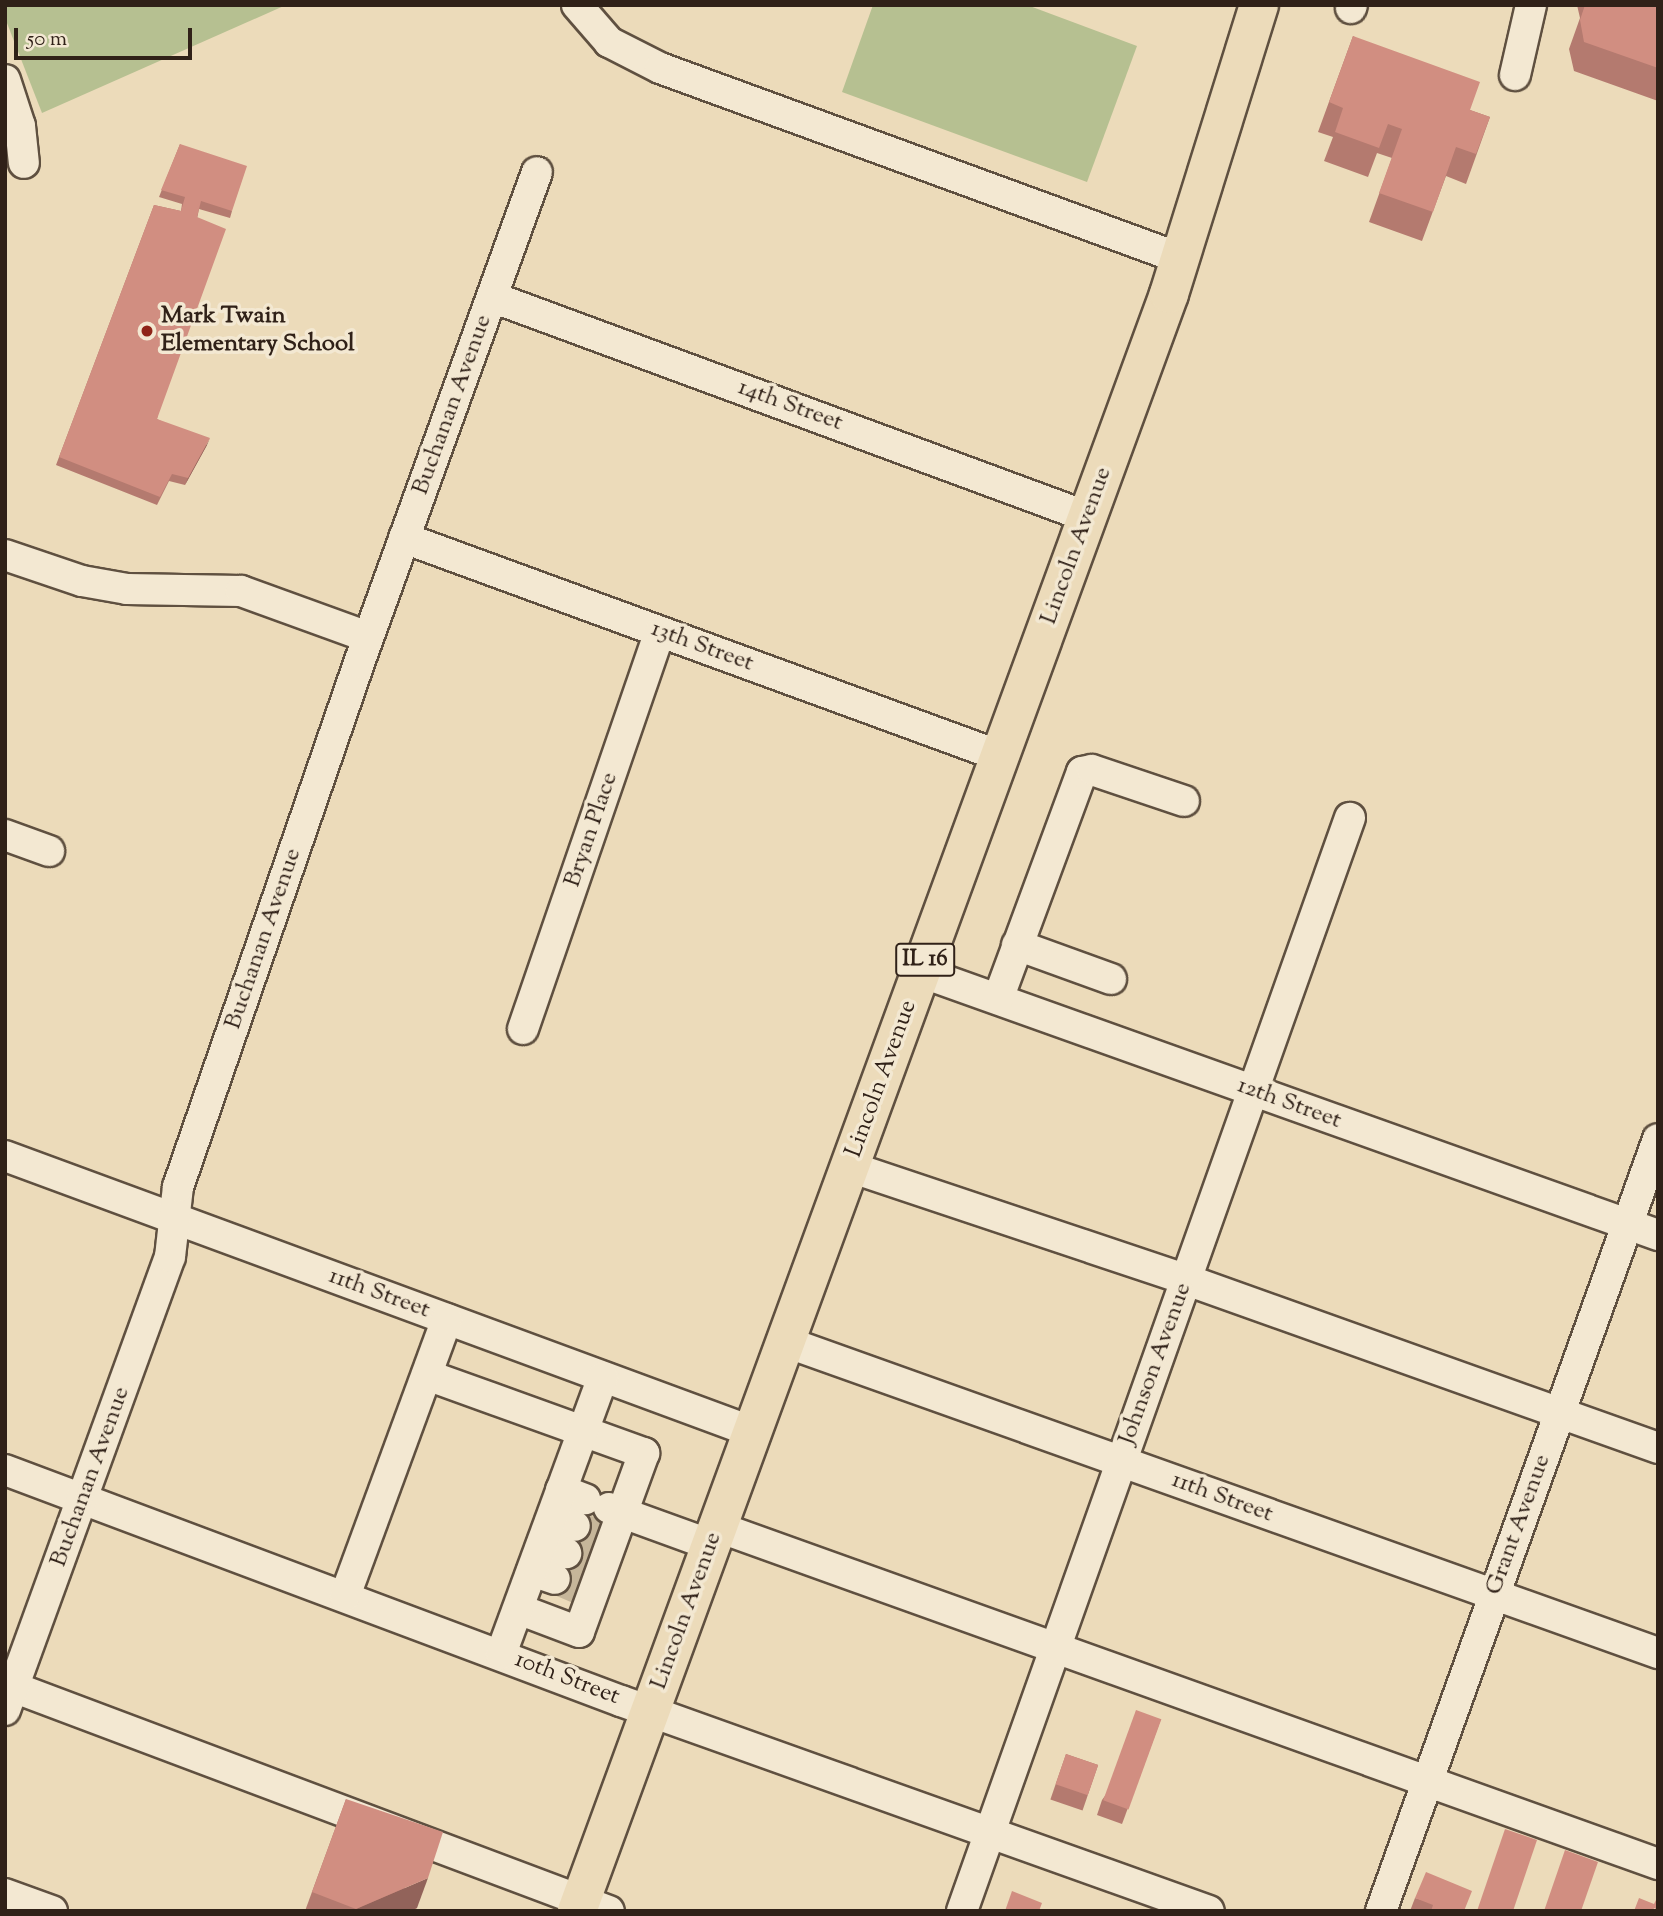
<!DOCTYPE html>
<style>
body{margin:0}
#map{position:relative;width:1663px;height:1916px;overflow:hidden;background:#ecdbba;font-family:"Sorts Mill Goudy",serif}
div>[style]{position:absolute}
.green>*{inset:0;background:#b6c091}
.minor-tunnel>*{height:30px;margin-top:-15px;transform-origin:0;background:repeating-linear-gradient(90deg,#c6b69a 0 30px,transparent 0 45px)}
.roads{filter:drop-shadow(2px 0 #5f5040) drop-shadow(-2px 0 #5f5040) drop-shadow(0 2px #5f5040) drop-shadow(0 -2px #5f5040)}
.minor>*{height:30px;margin:-15px;padding:0 15px;transform-origin:15px;border-radius:15px;background:#f3e8d2}
.major>*{height:38px;margin:-19px;padding:0 19px;transform-origin:19px;border-radius:19px;background:#ecdbba}
.wall>*{inset:0;background:#b47a6f;transform-origin:0 0}
.shaded-wall>*{inset:0;background:#92635a}
.building>*{inset:0;background:#d18e81;transform-origin:0 0}
.dots>*{width:19px;height:19px;translate:-50% -50%;box-sizing:border-box;border:4px solid #f3e8d2;border-radius:50%}
span{translate:-50% -50%;white-space:nowrap;text-align:center;line-height:1.15;-webkit-text-stroke:7px #f3e8d2;paint-order:stroke}
.shield-label span{padding:2px 5px;background:#f3e8d2;border:2px solid;border-radius:5px;-webkit-text-stroke-width:0}
.shield-label{font-size:23px;color:#302118;font-weight:700}
.poi-label{font-size:24px;color:#302118;font-weight:700}
.left{translate:0 -50%;text-align:left}
.street-label{font-size:24px;color:#302118}
.frame{position:absolute;inset:0;border:7px solid #302118;pointer-events:none}
.scale{position:absolute;left:14px;top:28px;width:178px;height:32px;box-sizing:border-box;border:4px solid #302118;border-top:0;padding-left:9px;font-size:21px;line-height:24px;white-space:nowrap;color:#302118;-webkit-text-stroke:5px #f3e8d2;paint-order:stroke}
</style>
<div id="map">
<div class="green">
<div style="clip-path:polygon(5px 5px,286px 5px,42px 113px,5px 18px)"></div>
<div style="clip-path:polygon(873px 5px,1027px 5px,1137px 46px,1087px 182px,842px 92px)"></div>
</div>
<div class="minor-tunnel">
<div style="left:575px;top:1526px;width:23px;rotate:20deg"></div>
<div style="left:566px;top:1553px;width:26px;rotate:21deg"></div>
<div style="left:555px;top:1579px;width:28px;rotate:23deg"></div>
</div>
<div class="roads">
<div class="minor">
<div style="left:577px;top:5px;width:49px;rotate:49.1deg"></div>
<div style="left:609px;top:42px;width:57px;rotate:27deg"></div>
<div style="left:660px;top:68px;width:556px;rotate:20.1deg"></div>
<div style="left:1351px;top:8px;width:3px;rotate:-72deg"></div>
<div style="left:1515px;top:75px;width:72px;rotate:-77.1deg"></div>
<div style="left:5px;top:80px;width:48px;rotate:71.9deg"></div>
<div style="left:20px;top:126px;width:37px;rotate:84deg"></div>
<div style="left:492px;top:297px;width:635px;rotate:20.26deg"></div>
<div style="left:404px;top:538px;width:635px;rotate:20.09deg"></div>
<div style="left:5px;top:555px;width:81px;rotate:18.7deg"></div>
<div style="left:82px;top:581px;width:46px;rotate:10.1deg"></div>
<div style="left:127px;top:589px;width:114px;rotate:1deg"></div>
<div style="left:241px;top:591px;width:135px;rotate:19.9deg"></div>
<div style="left:5px;top:835px;width:47px;rotate:20deg"></div>
<div style="left:1017px;top:945px;width:100px;rotate:19.9deg"></div>
<div style="left:921px;top:972px;width:783px;rotate:19.64deg"></div>
<div style="left:998px;top:999px;width:242px;rotate:-69.7deg"></div>
<div style="left:1082px;top:772px;width:10px;rotate:-11deg"></div>
<div style="left:1092px;top:770px;width:97px;rotate:18.6deg"></div>
<div style="left:523px;top:1029px;width:420px;rotate:-71deg"></div>
<div style="left:5px;top:1156px;width:797px;rotate:20.25deg"></div>
<div style="left:850px;top:1167px;width:355px;rotate:18.5deg"></div>
<div style="left:1187px;top:1280px;width:500px;rotate:19.63deg"></div>
<div style="left:786px;top:1342px;width:926px;rotate:19.63deg"></div>
<div style="left:427px;top:1375px;width:231px;rotate:19.8deg"></div>
<div style="left:644px;top:1453px;width:190px;rotate:110deg"></div>
<div style="left:579px;top:1632px;width:65px;rotate:-159.3deg"></div>
<div style="left:5px;top:1470px;width:658px;rotate:20.56deg"></div>
<div style="left:621px;top:1701px;width:624px;rotate:19.65deg"></div>
<div style="left:561px;top:1490px;width:26px;rotate:21deg"></div>
<div style="left:609px;top:1508px;width:109px;rotate:19.9deg"></div>
<div style="left:552px;top:1518px;width:24px;rotate:19deg"></div>
<div style="left:718px;top:1527px;width:999px;rotate:19.72deg"></div>
<div style="left:542px;top:1544px;width:26px;rotate:21deg"></div>
<div style="left:532px;top:1571px;width:24px;rotate:19deg"></div>
<div style="left:345px;top:1596px;width:295px;rotate:-69.8deg"></div>
<div style="left:501px;top:1654px;width:295px;rotate:-69.8deg"></div>
<div style="left:5px;top:1684px;width:645px;rotate:20.6deg"></div>
<div style="left:5px;top:1710px;width:482px;rotate:-70deg"></div>
<div style="left:170px;top:1257px;width:70px;rotate:-83.5deg"></div>
<div style="left:178px;top:1187px;width:554px;rotate:-70.94deg"></div>
<div style="left:359px;top:663px;width:522px;rotate:-70.07deg"></div>
<div style="left:5px;top:1894px;width:50px;rotate:19.9deg"></div>
<div style="left:962px;top:1911px;width:1160px;rotate:-70.46deg"></div>
<div style="left:1381px;top:1911px;width:820px;rotate:-70.26deg"></div>
</div>
<div class="major">
<div style="left:577px;top:1911px;width:1722px;rotate:-69.89deg"></div>
<div style="left:1169px;top:294px;width:303px;rotate:-72.7deg"></div>
</div>
</div>
<div class="wall">
<div style="clip-path:polygon(1577px 5px,1658px 5px,1658px 101px,1574px 71px,1569px 49px,1580px 18px)"></div>
<div style="clip-path:polygon(1353px 36px,1470px 110px,1490px 117px,1466px 184px,1446px 176px,1422px 241px,1369px 222px,1392px 158px,1377px 153px,1368px 177px,1324px 161px,1333px 137px,1318px 132px)"></div>
<div style="clip-path:polygon(180px 144px,232px 211px,230px 218px,199px 209px,157px 419px,207px 445px,185px 485px,169px 481px,157px 505px,56px 465px,154px 205px,181px 211px,182px 204px,159px 197px)"></div>
<div style="clip-path:polygon(1161px 1719px,1122px 1824px,1097px 1815px,1102px 1800px)"></div>
<div style="left:1066px;top:1754px;width:34px;height:48px;rotate:19deg"></div>
<div style="clip-path:polygon(346px 1799px,417px 1908px,410px 1911px,305px 1911px)"></div>
<div style="clip-path:polygon(1415px 1898px,1465px 1911px,1410px 1911px)"></div>
</div>
<div class="shaded-wall">
<div style="clip-path:polygon(210px 438px,207px 445px,185px 485px,188px 478px)"></div>
<div style="clip-path:polygon(428px 1878px,417px 1908px,410px 1911px,355px 1911px,356px 1909px)"></div>
</div>
<div class="building">
<div style="clip-path:polygon(1585px 5px,1658px 5px,1658px 68px,1584px 42px,1580px 20px)"></div>
<div style="clip-path:polygon(1353px 36px,1480px 82px,1470px 110px,1490px 117px,1476px 154px,1456px 147px,1433px 212px,1379px 193px,1402px 129px,1388px 124px,1379px 148px,1335px 132px,1343px 108px,1329px 102px)"></div>
<div style="clip-path:polygon(180px 144px,247px 166px,232px 211px,201px 201px,197px 217px,226px 229px,157px 419px,210px 438px,188px 478px,172px 474px,160px 497px,59px 457px,154px 205px,181px 211px,185px 197px,161px 190px)"></div>
<div style="left:1136px;top:1710px;width:27px;height:96px;rotate:20deg"></div>
<div style="left:1066px;top:1754px;width:34px;height:32px;rotate:19deg"></div>
<div style="clip-path:polygon(346px 1799px,443px 1832px,428px 1878px,356px 1909px,312px 1892px)"></div>
<div style="clip-path:polygon(1505px 1829px,1537px 1840px,1513px 1911px,1477px 1911px)"></div>
<div style="clip-path:polygon(1565px 1850px,1598px 1862px,1581px 1911px,1544px 1911px)"></div>
<div style="clip-path:polygon(1426px 1872px,1472px 1891px,1464px 1911px,1431px 1911px,1433px 1905px,1415px 1898px)"></div>
<div style="clip-path:polygon(1012px 1891px,1042px 1903px,1039px 1911px,1005px 1911px)"></div>
<div style="clip-path:polygon(1658px 1896px,1658px 1910px,1654px 1908px,1653px 1911px,1634px 1911px,1639px 1898px,1654px 1904px)"></div>
</div>
<div class="dots">
<div style="left:147px;top:331px;background:#8f2418"></div>
</div>
<div class="shield-label">
<span style="left:925px;top:960px">IL 16</span>
</div>
<div class="poi-label">
<span class="left" style="left:161px;top:331px">Mark Twain<br>Elementary School</span>
</div>
<div class="street-label">
<span style="left:453px;top:405px;rotate:-70deg">Buchanan Avenue</span>
<span style="left:790px;top:406px;rotate:20deg">14th Street</span>
<span style="left:1077px;top:546px;rotate:-70deg">Lincoln Avenue</span>
<span style="left:702px;top:647px;rotate:20deg">13th Street</span>
<span style="left:592px;top:830px;rotate:-71deg">Bryan Place</span>
<span style="left:264px;top:939px;rotate:-71deg">Buchanan Avenue</span>
<span style="left:882px;top:1079px;rotate:-70deg">Lincoln Avenue</span>
<span style="left:1289px;top:1104px;rotate:20deg">12th Street</span>
<span style="left:379px;top:1294px;rotate:20deg">11th Street</span>
<span style="left:1156px;top:1364px;rotate:-70deg">Johnson Avenue</span>
<span style="left:91px;top:1477px;rotate:-70deg">Buchanan Avenue</span>
<span style="left:1222px;top:1498px;rotate:20deg">11th Street</span>
<span style="left:1519px;top:1525px;rotate:-70deg">Grant Avenue</span>
<span style="left:687px;top:1611px;rotate:-70deg">Lincoln Avenue</span>
<span style="left:567px;top:1679px;rotate:21deg">10th Street</span>
</div>
<div class="frame"></div>
<div class="scale">50 m</div>
</div>
